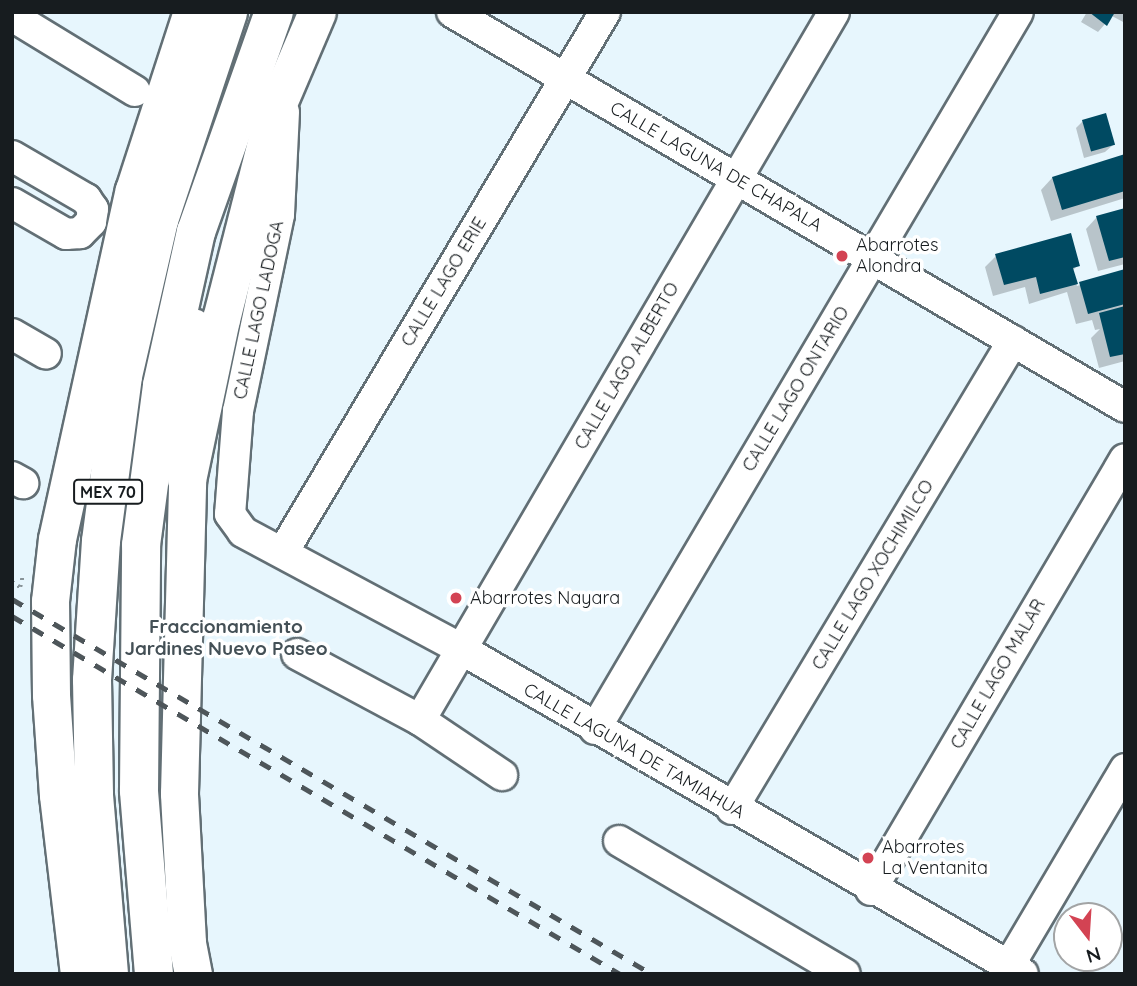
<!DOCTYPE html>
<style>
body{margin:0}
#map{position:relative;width:1137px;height:986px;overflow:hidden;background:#e7f6fd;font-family:Quicksand,sans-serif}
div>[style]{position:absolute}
.shadow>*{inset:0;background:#0003}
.building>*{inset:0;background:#004a62;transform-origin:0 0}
.path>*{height:3.5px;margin-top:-1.75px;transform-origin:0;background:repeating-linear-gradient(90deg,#889398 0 2px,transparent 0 7px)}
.roads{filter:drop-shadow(2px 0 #626f75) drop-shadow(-2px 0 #626f75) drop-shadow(0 2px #626f75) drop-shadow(0 -2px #626f75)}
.minor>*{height:30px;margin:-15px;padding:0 15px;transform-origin:15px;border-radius:15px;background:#fff}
.major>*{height:37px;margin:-18.5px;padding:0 18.5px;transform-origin:18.5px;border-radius:18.5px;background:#fff}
.highway>*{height:38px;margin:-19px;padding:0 19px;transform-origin:19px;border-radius:19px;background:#fff}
.rail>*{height:5px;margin-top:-2.5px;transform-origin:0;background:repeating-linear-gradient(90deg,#4e565a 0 12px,transparent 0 24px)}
.dots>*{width:19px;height:19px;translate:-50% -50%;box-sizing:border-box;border:4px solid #fff;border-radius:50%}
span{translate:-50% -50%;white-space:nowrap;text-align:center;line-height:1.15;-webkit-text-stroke:7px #fff;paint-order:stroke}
.shield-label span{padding:2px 5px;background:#fff;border:2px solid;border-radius:5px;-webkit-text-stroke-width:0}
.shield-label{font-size:16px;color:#171c1f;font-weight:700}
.street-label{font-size:18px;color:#171c1f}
.poi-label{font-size:18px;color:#171c1f}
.left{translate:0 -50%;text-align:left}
.neighbourhood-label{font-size:19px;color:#445056;font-weight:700}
.frame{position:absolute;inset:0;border:14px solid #171c1f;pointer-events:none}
.north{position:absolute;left:1053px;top:902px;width:70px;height:70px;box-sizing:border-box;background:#fff;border:2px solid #a2a4a5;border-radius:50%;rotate:163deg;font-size:19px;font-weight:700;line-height:28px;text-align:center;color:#171c1f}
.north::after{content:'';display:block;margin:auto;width:24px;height:32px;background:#d34353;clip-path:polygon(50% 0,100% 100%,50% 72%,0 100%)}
</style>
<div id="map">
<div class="shadow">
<div style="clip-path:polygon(1087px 12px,1125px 12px,1125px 23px,1112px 16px,1098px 32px,1081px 22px)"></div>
<div style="clip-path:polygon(1083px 121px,1113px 145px,1105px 152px,1084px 158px,1076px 128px)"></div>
<div style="clip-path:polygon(1125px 156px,1125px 198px,1051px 221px,1041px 190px,1052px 178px)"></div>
<div style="clip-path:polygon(1125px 210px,1125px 264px,1098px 271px,1086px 229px,1097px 217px)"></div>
<div style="clip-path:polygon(996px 256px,1078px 265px,1072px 271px,1077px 286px,1125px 270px,1125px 361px,1099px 368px,1091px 338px,1100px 329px,1095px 330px,1092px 320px,1076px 324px,1067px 292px,1029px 304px,1025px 287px,993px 296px,985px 267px)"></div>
</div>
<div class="building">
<div style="clip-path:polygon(1089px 12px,1115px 12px,1107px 26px)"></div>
<div style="left:1106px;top:113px;width:33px;height:25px;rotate:74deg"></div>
<div style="clip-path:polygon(1125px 154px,1125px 191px,1062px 210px,1052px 177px)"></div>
<div style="clip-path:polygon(1125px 208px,1125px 257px,1109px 261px,1096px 216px)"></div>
<div style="clip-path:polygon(1071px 233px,1080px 266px,1073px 268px,1078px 284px,1040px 294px,1036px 277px,1004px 285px,995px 254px)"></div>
<div style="clip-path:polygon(1125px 269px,1125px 304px,1088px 314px,1079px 282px)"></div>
<div style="clip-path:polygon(1125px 306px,1125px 354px,1110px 357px,1099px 313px)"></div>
</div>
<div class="path">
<div style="left:12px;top:582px;width:9px;rotate:32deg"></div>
<div style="left:20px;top:587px;width:13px;rotate:-77deg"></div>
</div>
<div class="roads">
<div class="minor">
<div style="left:452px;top:12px;width:780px;rotate:30.41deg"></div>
<div style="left:12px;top:16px;width:144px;rotate:31.4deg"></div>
<div style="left:284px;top:112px;width:103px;rotate:92.8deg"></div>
<div style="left:279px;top:215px;width:200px;rotate:101.8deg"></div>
<div style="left:238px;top:411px;width:103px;rotate:94.4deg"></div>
<div style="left:230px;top:514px;width:22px;rotate:54deg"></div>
<div style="left:243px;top:532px;width:247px;rotate:28.2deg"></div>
<div style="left:461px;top:649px;width:649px;rotate:30.04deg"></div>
<div style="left:12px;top:156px;width:86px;rotate:30.2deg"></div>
<div style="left:86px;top:199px;width:12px;rotate:55deg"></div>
<div style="left:93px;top:209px;width:13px;rotate:99deg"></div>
<div style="left:91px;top:222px;width:16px;rotate:135deg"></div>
<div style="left:80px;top:233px;width:14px;rotate:176deg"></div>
<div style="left:66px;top:234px;width:62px;rotate:-150.1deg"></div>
<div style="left:12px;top:334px;width:39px;rotate:30deg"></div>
<div style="left:12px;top:477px;width:13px;rotate:29deg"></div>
<div style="left:283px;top:552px;width:629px;rotate:-59.19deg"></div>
<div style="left:297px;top:654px;width:140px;rotate:28.2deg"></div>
<div style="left:420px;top:720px;width:99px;rotate:33.9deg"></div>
<div style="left:420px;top:720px;width:820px;rotate:-59.68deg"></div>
<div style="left:595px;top:729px;width:832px;rotate:-59.46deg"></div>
<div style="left:732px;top:809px;width:546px;rotate:-59.02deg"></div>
<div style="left:619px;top:841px;width:262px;rotate:30.5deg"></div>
<div style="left:871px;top:890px;width:500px;rotate:-59.49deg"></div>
<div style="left:1004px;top:974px;width:238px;rotate:-59.4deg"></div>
</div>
<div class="major">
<div style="left:79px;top:974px;width:180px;rotate:-96.7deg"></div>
<div style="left:58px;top:795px;width:100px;rotate:-94deg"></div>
<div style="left:51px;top:695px;width:94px;rotate:-90.6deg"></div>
<div style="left:50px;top:601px;width:62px;rotate:-83.6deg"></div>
<div style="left:57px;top:539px;width:357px;rotate:-77.6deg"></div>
<div style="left:134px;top:190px;width:187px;rotate:-72deg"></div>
<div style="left:193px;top:974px;width:33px;rotate:-101deg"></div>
<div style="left:187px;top:942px;width:149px;rotate:-93.1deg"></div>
<div style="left:179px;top:793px;width:313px;rotate:-88.5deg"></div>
<div style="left:187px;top:480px;width:165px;rotate:-78.1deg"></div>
<div style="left:221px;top:319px;width:211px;rotate:-75.7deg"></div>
<div style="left:273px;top:115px;width:112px;rotate:-66.9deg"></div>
</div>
<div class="highway">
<div style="left:187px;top:480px;width:152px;rotate:-87.7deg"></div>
<div style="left:109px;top:974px;width:181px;rotate:-94.8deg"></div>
<div style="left:94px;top:794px;width:114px;rotate:-91deg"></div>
<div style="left:92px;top:680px;width:139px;rotate:-86.3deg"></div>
<div style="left:101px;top:541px;width:166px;rotate:-82.4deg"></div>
<div style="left:123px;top:376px;width:160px;rotate:-77deg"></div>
<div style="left:159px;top:220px;width:219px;rotate:-71.6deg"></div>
<div style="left:154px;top:974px;width:184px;rotate:-94.7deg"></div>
<div style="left:139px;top:791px;width:246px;rotate:-89.5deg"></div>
<div style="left:141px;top:545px;width:161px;rotate:-82.5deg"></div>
<div style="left:162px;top:385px;width:157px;rotate:-77.5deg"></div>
<div style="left:196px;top:232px;width:233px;rotate:-70.5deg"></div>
</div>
</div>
<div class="rail">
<div style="left:12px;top:599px;width:742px;rotate:30.37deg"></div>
<div style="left:12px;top:616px;width:706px;rotate:30.49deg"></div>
</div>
<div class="dots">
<div style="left:842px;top:256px;background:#d34353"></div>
<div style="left:456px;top:598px;background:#d34353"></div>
<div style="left:868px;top:858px;background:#d34353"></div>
</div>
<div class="shield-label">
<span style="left:108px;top:492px">MEX 70</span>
</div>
<div class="street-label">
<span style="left:716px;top:167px;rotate:30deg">CALLE LAGUNA DE CHAPALA</span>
<span style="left:444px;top:282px;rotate:-59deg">CALLE LAGO ERIE</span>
<span style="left:259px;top:310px;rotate:-78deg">CALLE LAGO LADOGA</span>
<span style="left:627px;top:366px;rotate:-60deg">CALLE LAGO ALBERTO</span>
<span style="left:796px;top:389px;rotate:-59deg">CALLE LAGO ONTARIO</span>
<span style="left:873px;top:575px;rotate:-59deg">CALLE LAGO XOCHIMILCO</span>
<span style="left:998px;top:674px;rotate:-60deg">CALLE LAGO MALAR</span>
<span style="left:634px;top:751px;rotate:30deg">CALLE LAGUNA DE TAMIAHUA</span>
</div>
<div class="poi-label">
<span class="left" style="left:856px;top:256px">Abarrotes<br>Alondra</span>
<span class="left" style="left:470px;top:598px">Abarrotes Nayara</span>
<span class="left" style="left:882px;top:858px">Abarrotes<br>La Ventanita</span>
</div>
<div class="neighbourhood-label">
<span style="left:226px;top:638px">Fraccionamiento<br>Jardines Nuevo Paseo</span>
</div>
<div class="frame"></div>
<div class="north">N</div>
</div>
